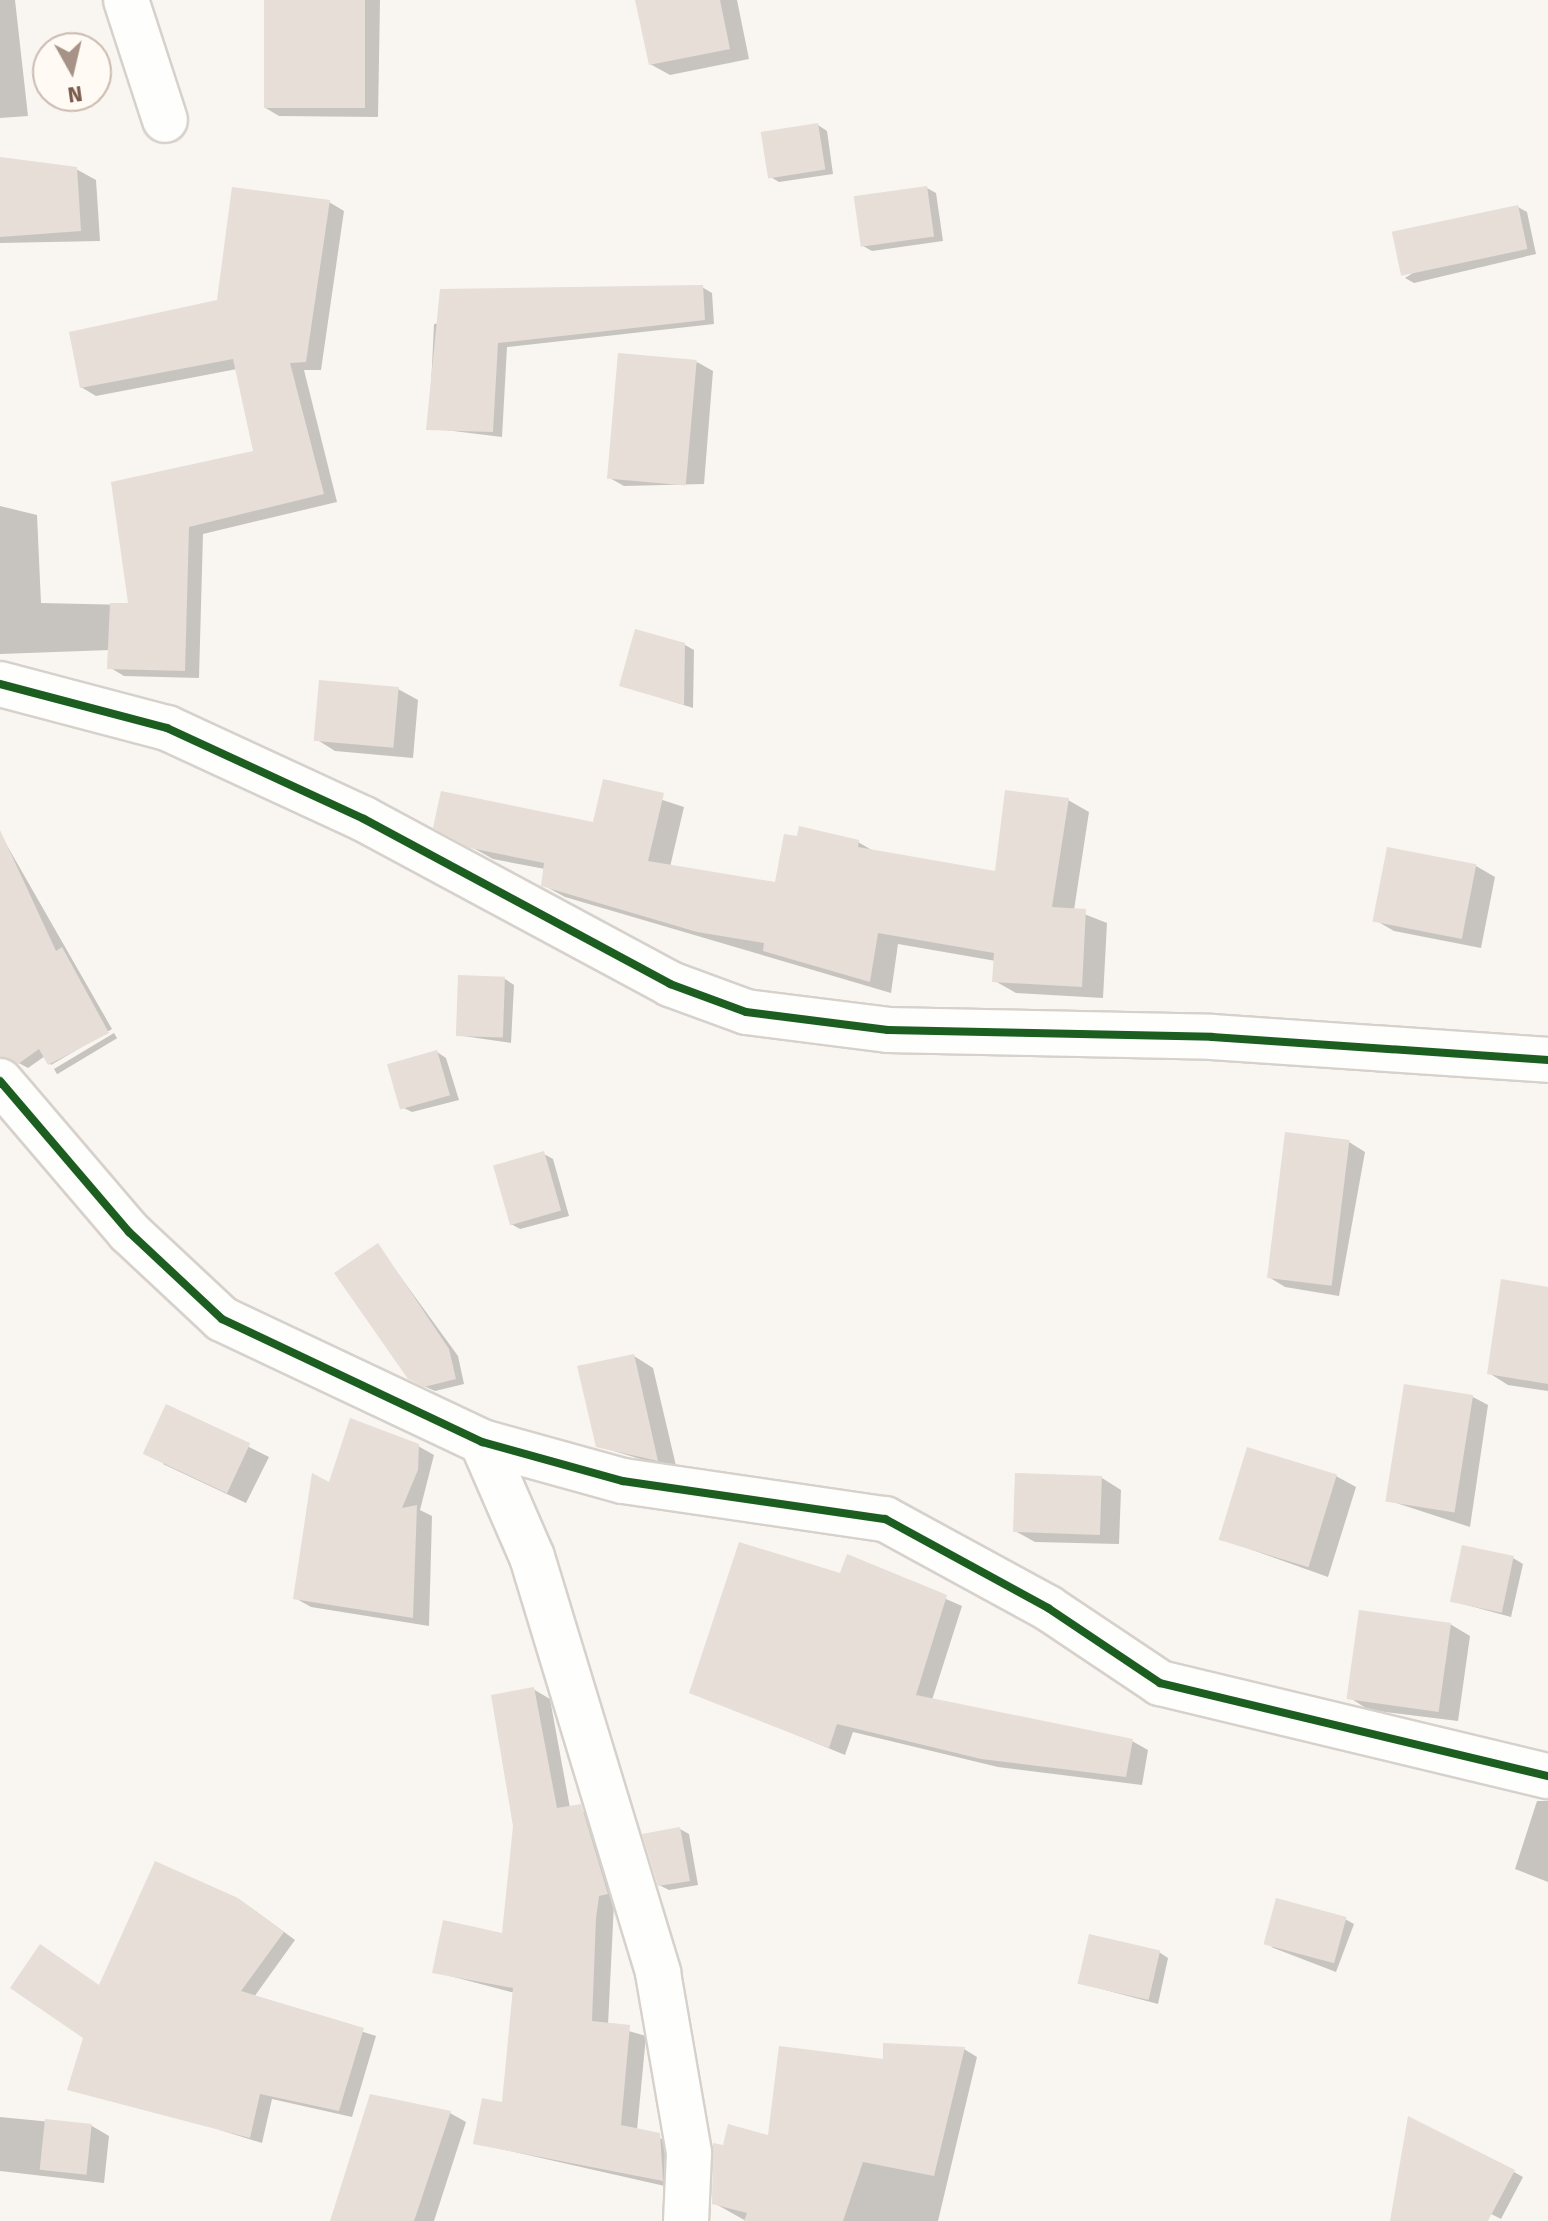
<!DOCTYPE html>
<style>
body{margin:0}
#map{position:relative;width:1548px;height:2221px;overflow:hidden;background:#f9f5f0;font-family:"Fira Sans",sans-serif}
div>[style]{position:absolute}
.shadow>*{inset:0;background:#0003;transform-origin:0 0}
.building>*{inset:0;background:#e6ded7;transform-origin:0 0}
.roads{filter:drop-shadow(2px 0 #d7d1cb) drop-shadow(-2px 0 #d7d1cb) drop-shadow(0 2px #d7d1cb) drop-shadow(0 -2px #d7d1cb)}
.street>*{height:44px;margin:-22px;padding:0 22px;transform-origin:22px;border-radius:22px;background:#fefefd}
.cycleway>*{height:8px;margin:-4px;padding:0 4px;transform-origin:4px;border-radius:4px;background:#1b5e20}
span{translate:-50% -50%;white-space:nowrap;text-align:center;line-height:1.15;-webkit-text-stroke:6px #fffaf3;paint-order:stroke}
.north{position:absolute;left:32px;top:32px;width:80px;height:80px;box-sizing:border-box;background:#fffaf3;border:2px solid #cabbb1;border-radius:50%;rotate:172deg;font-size:22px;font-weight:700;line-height:32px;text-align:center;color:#7a5c4d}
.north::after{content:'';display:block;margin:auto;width:28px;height:36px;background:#a69286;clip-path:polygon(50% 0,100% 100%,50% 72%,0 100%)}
</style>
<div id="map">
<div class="shadow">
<div style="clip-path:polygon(0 0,15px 0,28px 116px,0 118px)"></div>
<div style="clip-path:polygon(266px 0,380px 0,378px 117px,279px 116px,264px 107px)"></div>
<div style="clip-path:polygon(638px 0,737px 0,749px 59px,670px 75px,650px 64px)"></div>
<div style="clip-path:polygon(818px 125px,827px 131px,833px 174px,779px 182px,769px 176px)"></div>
<div style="clip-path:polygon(0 159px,76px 169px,96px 180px,100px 241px,0 243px)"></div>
<div style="clip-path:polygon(927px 188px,936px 193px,943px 241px,872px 251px,863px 246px)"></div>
<div style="clip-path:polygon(329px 202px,344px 211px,321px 370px,304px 370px,337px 502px,203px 534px,199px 678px,124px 676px,109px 667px,110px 650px,0 654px,0 506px,37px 515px,41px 603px,130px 605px,113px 484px,255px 453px,237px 369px,96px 396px,81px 387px,218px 302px)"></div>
<div style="clip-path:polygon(1518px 207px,1527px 212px,1536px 254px,1414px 283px,1405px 278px)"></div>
<div style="clip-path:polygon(702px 287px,712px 293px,714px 324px,507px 347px,502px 437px,429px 428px,434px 324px)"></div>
<div style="clip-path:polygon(697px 362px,713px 371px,704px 484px,624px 486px,608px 477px)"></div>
<div style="clip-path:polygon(685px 645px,694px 650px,693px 708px,621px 685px)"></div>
<div style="clip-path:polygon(398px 689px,418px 700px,413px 758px,335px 751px,316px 739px)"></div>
<div style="clip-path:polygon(604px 781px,684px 807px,670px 867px,777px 884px,858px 842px,875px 852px,997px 873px,1068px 800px,1089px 812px,1074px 910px,1107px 923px,1103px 998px,1016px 993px,995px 981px,996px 961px,898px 944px,891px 993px,565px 897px,543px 885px,545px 869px,493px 859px,457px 839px,594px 825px)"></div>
<div style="clip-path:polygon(5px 842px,112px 1029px,51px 1065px,45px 1056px,28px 1068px,0 1053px)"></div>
<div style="clip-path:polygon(1389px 849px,1476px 866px,1495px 877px,1481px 948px,1394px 931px,1375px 920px)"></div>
<div style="clip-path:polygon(505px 979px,514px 985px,511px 1043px,456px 1035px)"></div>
<div style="left:114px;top:1033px;width:6px;height:70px;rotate:59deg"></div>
<div style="clip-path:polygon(437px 1052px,446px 1058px,459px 1100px,412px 1112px,402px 1107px)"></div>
<div style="clip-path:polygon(1349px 1142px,1365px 1152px,1339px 1296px,1285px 1287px,1269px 1277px)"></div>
<div style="clip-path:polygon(544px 1154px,553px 1159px,569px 1216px,520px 1229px,511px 1224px)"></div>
<div style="clip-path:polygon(378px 1246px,458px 1356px,464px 1384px,435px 1391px,419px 1384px)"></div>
<div style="clip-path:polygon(1548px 1289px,1548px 1391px,1508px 1385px,1489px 1373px)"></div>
<div style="clip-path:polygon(634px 1356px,653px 1368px,677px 1470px,597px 1446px)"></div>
<div style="clip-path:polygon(1473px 1397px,1488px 1405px,1470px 1527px,1387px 1500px)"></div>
<div style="clip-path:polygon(167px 1406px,269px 1457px,246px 1503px,163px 1464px)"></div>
<div style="clip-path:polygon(418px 1446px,434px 1455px,420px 1510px,432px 1516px,429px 1626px,311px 1607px,295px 1598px,330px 1484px)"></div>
<div style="clip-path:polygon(1336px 1476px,1356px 1487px,1328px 1577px,1219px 1538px)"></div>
<div style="clip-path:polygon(1102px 1478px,1121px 1490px,1119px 1544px,1035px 1542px,1015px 1531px)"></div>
<div style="clip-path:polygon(848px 1556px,962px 1606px,932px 1700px,1132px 1741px,1148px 1750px,1142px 1785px,998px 1767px,853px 1732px,845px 1755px,692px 1692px,841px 1575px)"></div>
<div style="clip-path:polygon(1513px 1558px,1523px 1564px,1511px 1617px,1452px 1601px)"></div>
<div style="clip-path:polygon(1450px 1624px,1470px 1636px,1458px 1721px,1369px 1710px,1350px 1698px)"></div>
<div style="clip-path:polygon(533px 1689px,550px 1699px,570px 1808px,597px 1816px,614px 1904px,608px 2025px,646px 2036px,637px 2130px,676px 2144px,678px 2189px,475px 2143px,504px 2104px,515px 1993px,435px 1972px,504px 1935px)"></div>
<div style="clip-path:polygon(1537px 1801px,1548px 1801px,1548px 1882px,1515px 1869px)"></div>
<div style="clip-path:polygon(680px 1829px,689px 1834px,698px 1885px,669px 1890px,659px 1885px)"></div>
<div style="clip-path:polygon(250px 1907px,295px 1940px,254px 1997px,376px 2036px,352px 2117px,272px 2099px,262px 2143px,220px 2130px)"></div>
<div style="clip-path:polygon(1345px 1919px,1354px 1924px,1336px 1972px,1271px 1947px)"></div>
<div style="clip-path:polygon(1159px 1952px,1168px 1958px,1158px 2004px,1079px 1983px)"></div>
<div style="clip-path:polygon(964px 2049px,977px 2057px,938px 2221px,746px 2221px,714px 2203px,770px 2138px,885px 2061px)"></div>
<div style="clip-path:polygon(450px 2113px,466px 2122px,434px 2221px,342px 2221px)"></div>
<div style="clip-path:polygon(0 2117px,92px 2126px,109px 2136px,104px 2183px,0 2171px)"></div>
<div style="clip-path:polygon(1514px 2172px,1523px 2177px,1501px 2219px,1466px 2201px,1463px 2221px,1392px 2221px)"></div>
</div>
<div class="building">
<div style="left:264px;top:0;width:101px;height:108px"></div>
<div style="clip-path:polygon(635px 0,720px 0,730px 49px,649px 65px)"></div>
<div style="left:818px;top:123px;width:47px;height:58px;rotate:81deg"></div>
<div style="clip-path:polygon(0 157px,77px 167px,81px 231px,0 237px)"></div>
<div style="left:927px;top:186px;width:51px;height:74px;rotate:82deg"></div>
<div style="clip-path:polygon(232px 187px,330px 200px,306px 362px,290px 363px,324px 494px,189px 527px,185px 671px,107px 669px,110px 603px,128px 603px,111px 482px,253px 451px,233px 359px,80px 388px,69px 332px,217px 300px)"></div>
<div style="left:1518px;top:205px;width:45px;height:129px;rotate:78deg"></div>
<div style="clip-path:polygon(703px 285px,705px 320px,498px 343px,493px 432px,426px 430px,440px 289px)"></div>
<div style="left:618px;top:353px;width:79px;height:126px;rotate:5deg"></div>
<div style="clip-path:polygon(635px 629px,685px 643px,684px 705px,619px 686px)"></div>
<div style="left:319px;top:680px;width:80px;height:61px;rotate:5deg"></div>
<div style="clip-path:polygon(603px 779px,664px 793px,648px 861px,775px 882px,784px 834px,797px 836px,799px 826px,859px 840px,858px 847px,995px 871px,1005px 790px,1069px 798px,1052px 907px,1086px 909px,1082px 987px,992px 982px,994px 953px,878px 933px,870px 982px,763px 951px,764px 943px,697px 932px,541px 886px,544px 863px,470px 848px,433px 828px,441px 791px,593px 822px)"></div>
<div style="clip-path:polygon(0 830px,56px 951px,62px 947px,109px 1033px,48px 1065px,39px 1049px,18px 1064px,0 1057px)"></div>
<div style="left:1387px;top:847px;width:91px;height:76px;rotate:11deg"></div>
<div style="left:458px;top:975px;width:47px;height:61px;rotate:2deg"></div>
<div style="left:437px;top:1050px;width:47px;height:52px;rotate:74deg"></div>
<div style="left:1285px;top:1132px;width:65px;height:147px;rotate:7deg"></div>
<div style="left:544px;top:1151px;width:62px;height:53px;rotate:74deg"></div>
<div style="clip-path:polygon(378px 1243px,449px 1349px,456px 1379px,424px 1387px,408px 1379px,334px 1273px)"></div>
<div style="clip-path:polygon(1501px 1279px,1548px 1287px,1548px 1384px,1487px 1374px)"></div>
<div style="clip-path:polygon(634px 1354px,658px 1461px,596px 1447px,577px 1366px)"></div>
<div style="left:1404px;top:1384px;width:70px;height:119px;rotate:9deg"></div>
<div style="left:166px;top:1404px;width:93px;height:55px;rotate:25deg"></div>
<div style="clip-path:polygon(350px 1418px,419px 1444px,418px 1470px,402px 1508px,417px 1505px,413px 1618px,293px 1599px,312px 1473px,329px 1482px)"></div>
<div style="left:1247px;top:1447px;width:94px;height:97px;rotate:17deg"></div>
<div style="left:1015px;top:1473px;width:87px;height:59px;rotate:2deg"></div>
<div style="clip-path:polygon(739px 1542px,840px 1573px,847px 1554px,947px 1595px,916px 1695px,1133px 1739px,1126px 1777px,981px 1759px,837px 1724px,829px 1748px,689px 1693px)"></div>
<div style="left:1462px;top:1545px;width:53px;height:58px;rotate:12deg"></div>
<div style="left:1359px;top:1610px;width:93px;height:90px;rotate:8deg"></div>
<div style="clip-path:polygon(534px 1687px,557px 1808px,581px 1804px,608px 1894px,599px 1896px,596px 1918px,592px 2021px,630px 2025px,621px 2125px,660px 2133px,663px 2181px,473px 2144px,482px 2098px,502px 2102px,513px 1988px,432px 1973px,443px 1920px,502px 1933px,513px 1826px,491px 1695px)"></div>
<div style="clip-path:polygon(680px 1827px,690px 1881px,658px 1886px,642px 1834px)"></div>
<div style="clip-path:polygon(155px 1861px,238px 1898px,284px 1932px,241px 1991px,364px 2028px,339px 2111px,260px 2094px,250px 2138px,67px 2090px,83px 2038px,10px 1988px,40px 1944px,99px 1985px)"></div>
<div style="left:1276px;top:1898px;width:73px;height:48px;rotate:15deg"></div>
<div style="left:1089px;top:1934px;width:73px;height:51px;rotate:13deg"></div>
<div style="clip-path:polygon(883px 2043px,965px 2047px,934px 2176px,863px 2162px,843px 2221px,744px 2221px,747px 2213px,712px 2204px,713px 2143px,723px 2145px,728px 2124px,768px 2135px,779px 2046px,883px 2059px)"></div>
<div style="clip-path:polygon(370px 2094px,451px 2111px,414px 2221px,330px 2221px)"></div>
<div style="clip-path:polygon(1408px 2116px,1515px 2170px,1488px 2221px,1390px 2221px)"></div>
<div style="left:45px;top:2119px;width:47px;height:51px;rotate:6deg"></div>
</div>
<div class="roads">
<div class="street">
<div style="left:126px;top:0;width:126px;rotate:72deg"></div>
<div style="left:0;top:684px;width:173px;rotate:14.8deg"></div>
<div style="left:167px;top:728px;width:217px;rotate:24.8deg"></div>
<div style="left:364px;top:819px;width:348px;rotate:28.3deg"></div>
<div style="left:670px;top:984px;width:81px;rotate:20.2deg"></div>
<div style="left:746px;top:1012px;width:143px;rotate:7.2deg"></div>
<div style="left:888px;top:1030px;width:324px;rotate:1.2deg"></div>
<div style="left:1212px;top:1037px;width:337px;rotate:3.9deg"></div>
<div style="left:0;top:1081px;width:199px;rotate:49.5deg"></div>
<div style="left:129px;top:1232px;width:127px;rotate:43.1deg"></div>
<div style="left:222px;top:1319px;width:288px;rotate:25.3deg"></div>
<div style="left:482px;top:1442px;width:146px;rotate:15.5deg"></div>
<div style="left:623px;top:1481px;width:265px;rotate:8.3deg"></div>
<div style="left:885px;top:1519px;width:186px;rotate:28.6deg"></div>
<div style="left:1048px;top:1608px;width:135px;rotate:33.8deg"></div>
<div style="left:1160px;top:1683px;width:399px;rotate:13.5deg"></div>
<div style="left:482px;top:1442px;width:125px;rotate:66.5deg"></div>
<div style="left:532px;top:1557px;width:435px;rotate:73.1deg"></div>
<div style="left:658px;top:1973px;width:183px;rotate:80.2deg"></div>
<div style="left:689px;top:2153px;width:68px;rotate:92.5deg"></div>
</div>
</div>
<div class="cycleway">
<div style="left:0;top:684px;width:173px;rotate:14.8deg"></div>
<div style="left:167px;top:728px;width:217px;rotate:24.8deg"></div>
<div style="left:364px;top:819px;width:348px;rotate:28.3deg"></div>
<div style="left:670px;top:984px;width:81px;rotate:20.2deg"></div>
<div style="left:746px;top:1012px;width:143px;rotate:7.2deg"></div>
<div style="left:888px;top:1030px;width:324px;rotate:1.2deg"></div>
<div style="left:1212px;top:1037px;width:337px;rotate:3.9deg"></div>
<div style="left:0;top:1081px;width:199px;rotate:49.5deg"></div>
<div style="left:129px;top:1232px;width:127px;rotate:43.1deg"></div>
<div style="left:222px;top:1319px;width:288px;rotate:25.3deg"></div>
<div style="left:482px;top:1442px;width:146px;rotate:15.5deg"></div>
<div style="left:623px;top:1481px;width:265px;rotate:8.3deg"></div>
<div style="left:885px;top:1519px;width:186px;rotate:28.6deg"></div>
<div style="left:1048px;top:1608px;width:135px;rotate:33.8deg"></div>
<div style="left:1160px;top:1683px;width:399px;rotate:13.5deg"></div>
</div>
<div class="north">N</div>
</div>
